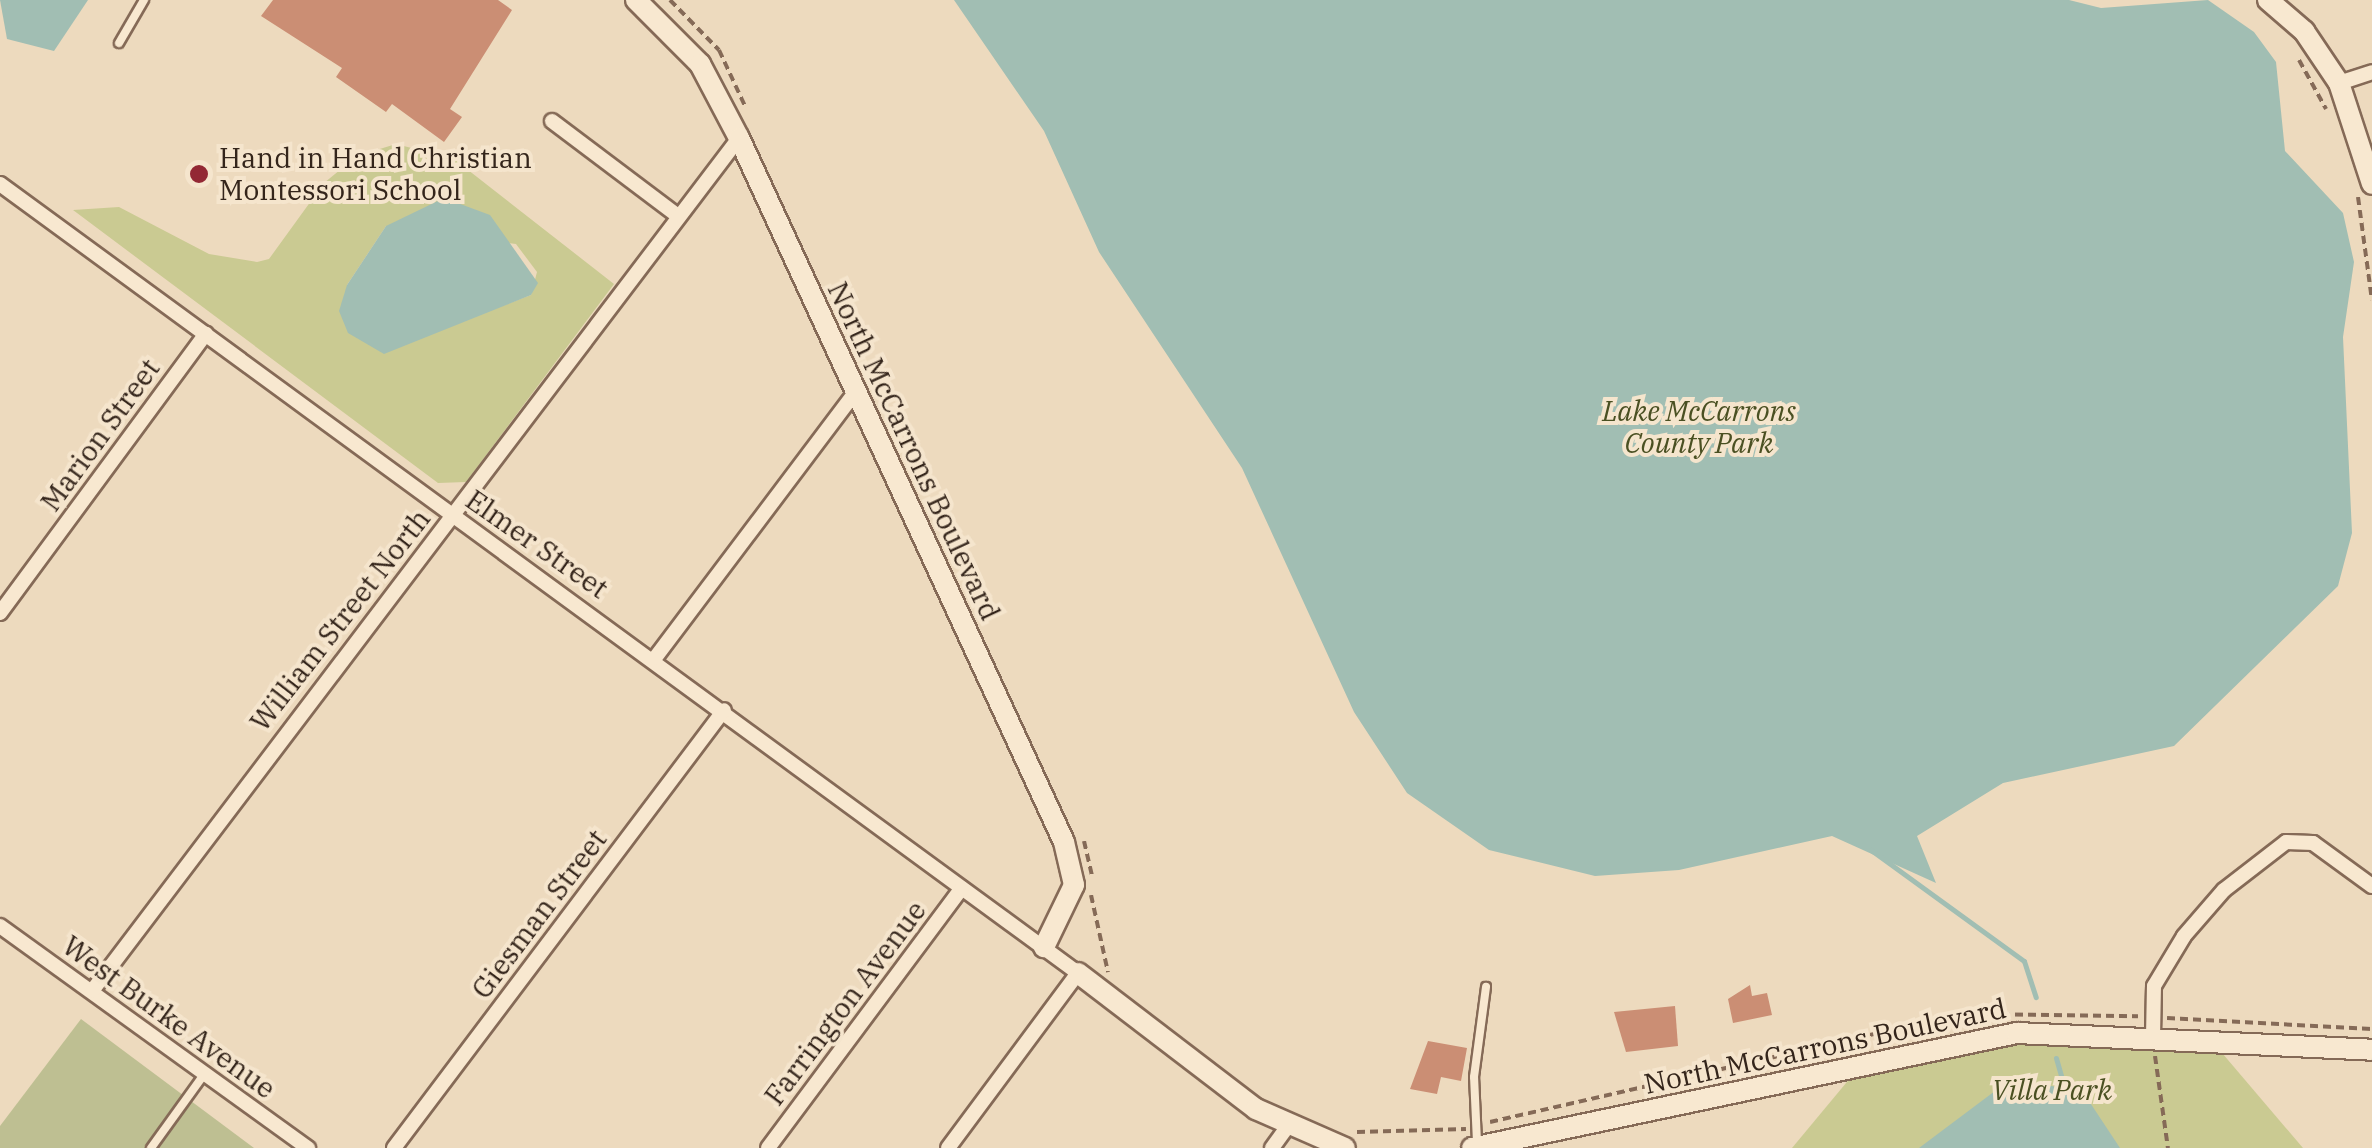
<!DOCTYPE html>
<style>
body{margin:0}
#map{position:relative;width:2372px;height:1148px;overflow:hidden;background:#eddabe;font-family:"IBM Plex Serif",serif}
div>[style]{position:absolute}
.green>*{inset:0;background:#caca92}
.cemetery>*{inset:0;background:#bebf92}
.water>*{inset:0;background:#a1beb3}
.stream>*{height:5px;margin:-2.5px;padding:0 2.5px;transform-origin:2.5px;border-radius:2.5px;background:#a1beb3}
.building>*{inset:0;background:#cb8e74}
.path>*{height:4px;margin-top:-2px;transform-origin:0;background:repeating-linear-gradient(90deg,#856a57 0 8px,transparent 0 13px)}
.roads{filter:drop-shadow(2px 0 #856a57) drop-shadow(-2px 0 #856a57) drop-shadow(0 2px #856a57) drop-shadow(0 -2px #856a57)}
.lane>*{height:8px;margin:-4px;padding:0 4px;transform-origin:4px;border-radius:4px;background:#f8e8d0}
.street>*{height:14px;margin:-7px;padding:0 7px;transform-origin:7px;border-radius:7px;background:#f8e8d0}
.secondary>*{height:20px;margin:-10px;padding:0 10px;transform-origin:10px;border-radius:10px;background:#f8e8d0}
.dots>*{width:28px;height:28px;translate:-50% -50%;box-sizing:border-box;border:5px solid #f5e5cd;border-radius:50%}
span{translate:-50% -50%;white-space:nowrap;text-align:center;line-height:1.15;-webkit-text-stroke:8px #f5e5cd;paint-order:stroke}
.poi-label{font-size:28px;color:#34251b}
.left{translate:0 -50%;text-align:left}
.park-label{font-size:28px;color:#4a5022;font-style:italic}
.street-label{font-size:28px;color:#34251b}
</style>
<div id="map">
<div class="green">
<div style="clip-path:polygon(evenodd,396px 144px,454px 159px,614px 284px,466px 482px,438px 483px,73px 210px,119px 207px,209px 254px,257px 262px,269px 259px,324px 183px,357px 156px,396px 144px,386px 226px,516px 244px,537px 272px,531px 295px,444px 328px,347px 285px,386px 226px)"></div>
<div style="clip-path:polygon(1976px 1040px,2211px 1040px,2303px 1148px,1792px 1148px,1861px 1065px)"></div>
</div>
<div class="cemetery">
<div style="clip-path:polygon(81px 1019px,254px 1148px,0 1148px,0 1126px)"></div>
</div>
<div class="water">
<div style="clip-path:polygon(0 0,88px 0,54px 51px,7px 39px)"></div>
<div style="clip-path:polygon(954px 0,2069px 0,2101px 8px,2208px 0,2254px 32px,2276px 62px,2285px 151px,2343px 213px,2354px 262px,2343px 337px,2352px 533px,2338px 586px,2174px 746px,2003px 783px,1917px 836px,1936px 883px,1832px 836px,1679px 870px,1595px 876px,1489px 850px,1407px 793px,1354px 712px,1242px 468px,1099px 252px,1044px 131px)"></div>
<div style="clip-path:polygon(444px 198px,490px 215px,538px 283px,531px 295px,384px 354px,348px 333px,339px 311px,347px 285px,386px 226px)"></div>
<div style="clip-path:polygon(2025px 1081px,2083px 1092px,2120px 1148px,1919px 1148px,1999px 1088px)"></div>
</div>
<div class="stream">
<div style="left:1871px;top:850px;width:189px;rotate:36deg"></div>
<div style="left:2024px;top:961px;width:38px;rotate:72deg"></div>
<div style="left:2056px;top:1058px;width:33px;rotate:74deg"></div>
</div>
<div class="building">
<div style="clip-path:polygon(273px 0,498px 0,512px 10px,450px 109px,462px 117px,444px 142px,392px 104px,386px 112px,336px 77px,342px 68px,261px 16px)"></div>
<div style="clip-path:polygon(1750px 985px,1752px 996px,1767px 993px,1772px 1015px,1733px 1023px,1728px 999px)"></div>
<div style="clip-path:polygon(1675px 1006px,1678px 1046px,1626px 1052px,1614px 1012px)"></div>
<div style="clip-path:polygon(1428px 1041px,1467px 1048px,1461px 1081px,1441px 1077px,1437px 1094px,1410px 1089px)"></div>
</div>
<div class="path">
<div style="left:670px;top:0;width:70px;rotate:45.6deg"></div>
<div style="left:719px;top:50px;width:62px;rotate:65.1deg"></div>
<div style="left:2299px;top:60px;width:56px;rotate:61.1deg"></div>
<div style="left:2358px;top:197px;width:104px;rotate:82.3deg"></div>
<div style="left:1084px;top:841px;width:35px;rotate:77deg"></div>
<div style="left:1091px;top:895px;width:79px;rotate:77.6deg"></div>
<div style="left:2167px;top:1018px;width:205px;rotate:3.1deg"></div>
<div style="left:2155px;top:1056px;width:93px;rotate:82deg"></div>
<div style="left:1490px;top:1122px;width:485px;rotate:-12.9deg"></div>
<div style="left:1963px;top:1014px;width:175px;rotate:0.7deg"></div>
<div style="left:1357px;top:1132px;width:109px;rotate:-1.6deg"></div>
</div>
<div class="roads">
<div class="lane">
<div style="left:119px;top:43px;width:50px;rotate:-59.8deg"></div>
<div style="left:1477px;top:1142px;width:65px;rotate:-92.6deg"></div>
<div style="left:1474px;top:1077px;width:91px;rotate:-82.4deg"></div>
<div style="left:151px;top:1148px;width:92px;rotate:-54.2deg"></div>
</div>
<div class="street">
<div style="left:2339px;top:83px;width:35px;rotate:-18deg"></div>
<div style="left:552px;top:121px;width:158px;rotate:37deg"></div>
<div style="left:0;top:184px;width:1336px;rotate:36.2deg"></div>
<div style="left:1078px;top:973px;width:218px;rotate:126.6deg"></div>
<div style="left:0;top:613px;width:347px;rotate:-53.6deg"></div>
<div style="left:655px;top:658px;width:334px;rotate:-53deg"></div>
<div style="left:0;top:926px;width:380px;rotate:35.8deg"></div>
<div style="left:92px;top:991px;width:1071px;rotate:-52.82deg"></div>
<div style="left:2153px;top:1037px;width:51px;rotate:-88.9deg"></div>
<div style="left:2154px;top:986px;width:58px;rotate:-59deg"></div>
<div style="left:2184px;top:936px;width:61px;rotate:-49deg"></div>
<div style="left:2224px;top:890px;width:78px;rotate:-37.7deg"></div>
<div style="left:2286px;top:842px;width:27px;rotate:2deg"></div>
<div style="left:2313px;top:843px;width:73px;rotate:36.1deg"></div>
<div style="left:394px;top:1148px;width:548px;rotate:-53deg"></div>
<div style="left:768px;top:1148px;width:324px;rotate:-53.3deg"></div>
<div style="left:1272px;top:1148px;width:24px;rotate:-54deg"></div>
</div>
<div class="secondary">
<div style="left:636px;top:0;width:91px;rotate:45deg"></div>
<div style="left:700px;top:64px;width:84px;rotate:62.2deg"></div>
<div style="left:739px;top:138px;width:775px;rotate:65.22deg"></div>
<div style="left:1064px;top:842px;width:44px;rotate:76.9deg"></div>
<div style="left:1074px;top:885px;width:69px;rotate:115.8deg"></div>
<div style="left:2268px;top:0;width:48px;rotate:40.7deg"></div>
<div style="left:2304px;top:31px;width:63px;rotate:56.1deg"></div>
<div style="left:2339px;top:83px;width:106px;rotate:71.9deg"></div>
<div style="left:1078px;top:973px;width:224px;rotate:37.4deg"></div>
<div style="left:1256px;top:1109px;width:97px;rotate:23.7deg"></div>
<div style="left:1472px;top:1148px;width:557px;rotate:-11.92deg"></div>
<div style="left:2017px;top:1033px;width:355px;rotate:2.7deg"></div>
</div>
</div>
<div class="dots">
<div style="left:199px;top:174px;background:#932834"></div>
</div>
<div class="poi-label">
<span class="left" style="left:219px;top:174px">Hand in Hand Christian<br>Montessori School</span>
</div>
<div class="park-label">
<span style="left:1699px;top:427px">Lake McCarrons<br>County Park</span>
<span style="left:2052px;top:1090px">Villa Park</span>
</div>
<div class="street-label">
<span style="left:100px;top:435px;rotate:-54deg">Marion Street</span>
<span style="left:914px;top:451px;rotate:65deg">North McCarrons Boulevard</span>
<span style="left:537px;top:544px;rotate:35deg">Elmer Street</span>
<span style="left:340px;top:620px;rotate:-52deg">William Street North</span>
<span style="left:539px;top:914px;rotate:-53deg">Giesman Street</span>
<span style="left:845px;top:1003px;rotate:-53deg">Farrington Avenue</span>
<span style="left:169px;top:1017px;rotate:36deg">West Burke Avenue</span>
<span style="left:1825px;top:1046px;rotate:-12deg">North McCarrons Boulevard</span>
</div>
</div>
